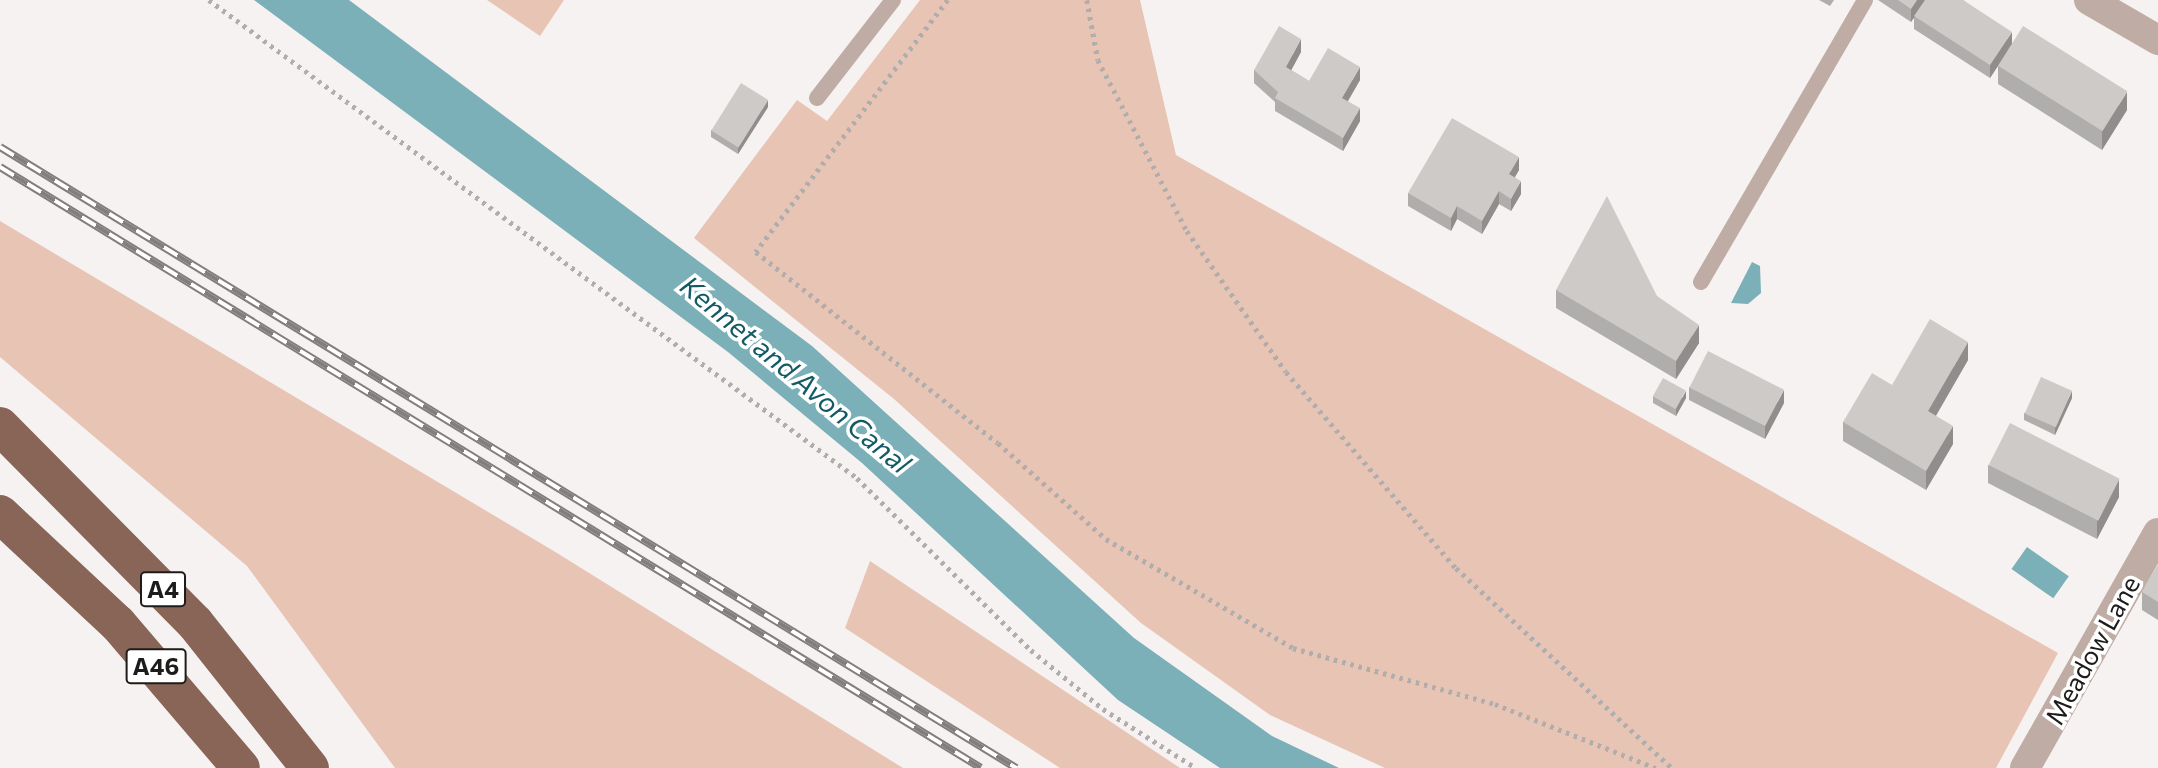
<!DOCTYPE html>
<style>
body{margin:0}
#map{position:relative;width:2158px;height:768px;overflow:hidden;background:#f6f2f1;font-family:Commissioner,sans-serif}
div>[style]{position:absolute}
.green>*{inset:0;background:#e8c4b5}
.water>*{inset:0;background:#7cb0b8;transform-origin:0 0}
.path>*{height:4.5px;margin-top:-2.25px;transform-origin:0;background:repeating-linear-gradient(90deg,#b0adac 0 3.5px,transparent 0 8.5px)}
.service>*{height:16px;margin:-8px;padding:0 8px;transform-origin:8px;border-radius:8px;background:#bfaca4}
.minor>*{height:30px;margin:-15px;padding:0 15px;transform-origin:15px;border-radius:15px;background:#bfaca4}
.trunk>*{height:38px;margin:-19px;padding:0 19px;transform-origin:19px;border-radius:19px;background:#886556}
.rail>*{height:8px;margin-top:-4px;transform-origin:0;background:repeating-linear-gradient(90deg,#fff 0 16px,#817e7d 0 32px);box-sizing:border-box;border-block:2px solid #817e7d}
.wall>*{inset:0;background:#b0aeac}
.shaded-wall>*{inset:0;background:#908d8c}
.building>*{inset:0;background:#cdcac8;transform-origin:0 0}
span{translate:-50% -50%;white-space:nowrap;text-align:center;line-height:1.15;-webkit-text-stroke:7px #fff;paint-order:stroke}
.shield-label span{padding:2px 5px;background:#fff;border:2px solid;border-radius:5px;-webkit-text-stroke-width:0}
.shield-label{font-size:24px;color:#1d1c1b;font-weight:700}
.street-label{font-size:26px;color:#1d1c1b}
.water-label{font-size:28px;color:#125b65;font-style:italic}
</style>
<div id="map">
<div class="green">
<div style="clip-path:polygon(487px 0,564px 0,540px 36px)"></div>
<div style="clip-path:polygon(920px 0,1140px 0,1176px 155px,2058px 653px,1996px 768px,1385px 768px,1270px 715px,1141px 623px,894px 399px,694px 238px,797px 100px,827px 121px)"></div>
<div style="clip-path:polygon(0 221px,557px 553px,903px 768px,395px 768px,247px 566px,0 357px)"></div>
<div style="clip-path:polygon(870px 561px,1180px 768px,1060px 768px,845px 628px)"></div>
</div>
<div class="water">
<div style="clip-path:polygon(254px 0,349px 0,812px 346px,1134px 638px,1272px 736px,1339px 768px,1220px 768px,1118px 700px,862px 463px,728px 352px)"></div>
<div style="clip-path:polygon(1752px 262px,1760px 266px,1761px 293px,1748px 304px,1731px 303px)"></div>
<div style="left:2027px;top:547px;width:51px;height:27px;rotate:35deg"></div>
</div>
<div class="path">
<div style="left:209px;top:0;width:805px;rotate:36.41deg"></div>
<div style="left:857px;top:478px;width:245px;rotate:44.7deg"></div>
<div style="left:1031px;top:650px;width:93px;rotate:39.3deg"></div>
<div style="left:1103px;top:709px;width:110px;rotate:32.4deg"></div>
<div style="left:948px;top:0;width:317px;rotate:127.3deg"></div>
<div style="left:756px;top:252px;width:308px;rotate:38.3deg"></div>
<div style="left:998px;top:443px;width:144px;rotate:41.6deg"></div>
<div style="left:1106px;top:539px;width:216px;rotate:30.2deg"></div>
<div style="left:1293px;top:648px;width:210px;rotate:15.5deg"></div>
<div style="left:1495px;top:704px;width:173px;rotate:21.7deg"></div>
<div style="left:1087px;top:0;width:61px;rotate:79.6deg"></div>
<div style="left:1098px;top:60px;width:193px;rotate:62.5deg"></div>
<div style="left:1187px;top:231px;width:172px;rotate:54.9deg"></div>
<div style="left:1286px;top:372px;width:259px;rotate:49.1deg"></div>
<div style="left:1456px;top:568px;width:294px;rotate:42.8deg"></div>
</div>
<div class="service">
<div style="left:817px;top:98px;width:124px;rotate:-52.2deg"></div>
<div style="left:1701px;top:282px;width:326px;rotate:-59.8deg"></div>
</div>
<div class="minor">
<div style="left:2089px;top:0;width:80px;rotate:30.1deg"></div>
<div style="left:2025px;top:768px;width:270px;rotate:-60.5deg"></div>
</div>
<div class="trunk">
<div style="left:0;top:426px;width:277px;rotate:45.3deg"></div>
<div style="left:195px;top:623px;width:185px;rotate:51.6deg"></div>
<div style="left:0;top:514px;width:161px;rotate:43deg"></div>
<div style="left:118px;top:624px;width:189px;rotate:49.5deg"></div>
</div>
<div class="rail">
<div style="left:0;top:147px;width:1191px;rotate:31.43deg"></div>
<div style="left:0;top:167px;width:1150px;rotate:31.49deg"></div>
</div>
<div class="wall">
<div style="clip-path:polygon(1819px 0,1834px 0,1830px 6px)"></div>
<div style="clip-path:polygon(1878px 0,1963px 0,2012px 44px,2127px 110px,2102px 150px,1998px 84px,1998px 66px,2008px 50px,1990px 78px,1914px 29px,1914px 17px,1911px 22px)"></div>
<div style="clip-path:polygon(1301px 52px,1291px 70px,1309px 81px,1360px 80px,1348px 101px,1360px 121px,1343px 151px,1275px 111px,1275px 102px,1254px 83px,1254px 70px)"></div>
<div style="clip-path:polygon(768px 107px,738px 154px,711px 137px,711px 130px)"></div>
<div style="clip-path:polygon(1519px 170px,1515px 177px,1521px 194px,1511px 211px,1499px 204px,1482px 234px,1457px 219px,1451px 231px,1408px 206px,1408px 193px)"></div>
<div style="clip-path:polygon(1556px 290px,1657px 296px,1699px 343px,1676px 379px,1556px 308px)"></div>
<div style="clip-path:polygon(1968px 360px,1936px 416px,1953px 444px,1926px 490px,1843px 441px,1843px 422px)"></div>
<div style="clip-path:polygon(1689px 387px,1784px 403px,1765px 439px,1689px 400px)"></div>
<div style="clip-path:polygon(1653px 396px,1686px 398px,1676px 416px,1653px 403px)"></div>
<div style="clip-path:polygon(2072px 398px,2055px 435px,2024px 420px,2024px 413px)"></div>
<div style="clip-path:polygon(1988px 465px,2119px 497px,2097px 539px,1988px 483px)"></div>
<div style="clip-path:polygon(2158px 565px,2158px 620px,2142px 610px,2142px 592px)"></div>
</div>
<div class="shaded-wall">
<div style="clip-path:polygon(1917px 0,1926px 0,1911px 22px,1911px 9px)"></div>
<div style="clip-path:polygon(2012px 32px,2012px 45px,1990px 78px,1990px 65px)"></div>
<div style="clip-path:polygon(1301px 39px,1301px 52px,1286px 80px,1286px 67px)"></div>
<div style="clip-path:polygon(1360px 67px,1360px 80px,1342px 111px,1342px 98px)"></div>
<div style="clip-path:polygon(2127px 92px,2127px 110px,2102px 150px,2102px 132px)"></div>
<div style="clip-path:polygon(768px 100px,768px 107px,738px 154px,738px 148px)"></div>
<div style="clip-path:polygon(1360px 108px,1360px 121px,1343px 151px,1343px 138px)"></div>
<div style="clip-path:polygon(1519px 157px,1519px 170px,1509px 187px,1509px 174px)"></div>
<div style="clip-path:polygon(1521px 181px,1521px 194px,1511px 211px,1511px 199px)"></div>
<div style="clip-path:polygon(1499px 191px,1499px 204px,1482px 234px,1482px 221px)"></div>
<div style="clip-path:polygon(1457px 206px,1457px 219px,1451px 231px,1451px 218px)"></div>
<div style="clip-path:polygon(1699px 325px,1699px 343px,1676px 379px,1676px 361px)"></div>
<div style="clip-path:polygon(1968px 342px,1968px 360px,1928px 429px,1928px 411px)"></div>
<div style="clip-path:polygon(1784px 390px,1784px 403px,1765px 439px,1765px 426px)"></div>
<div style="clip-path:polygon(1686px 391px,1686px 398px,1676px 416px,1676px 409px)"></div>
<div style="clip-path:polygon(2072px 391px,2072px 398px,2055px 435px,2055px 428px)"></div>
<div style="clip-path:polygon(1953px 426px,1953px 444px,1926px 490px,1926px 471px)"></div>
<div style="clip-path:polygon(2119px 479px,2119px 497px,2097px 539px,2097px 521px)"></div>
</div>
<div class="building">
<div style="clip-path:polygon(1898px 0,1917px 0,1911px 9px)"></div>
<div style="clip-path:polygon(1925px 0,1963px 0,2012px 32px,1990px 65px,1914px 16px)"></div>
<div style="clip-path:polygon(1279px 26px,1301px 39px,1286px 67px,1309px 81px,1328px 48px,1360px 67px,1342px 98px,1360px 108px,1343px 138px,1275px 98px,1278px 92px,1254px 70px)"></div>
<div style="left:2023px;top:26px;width:123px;height:47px;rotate:32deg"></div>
<div style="left:741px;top:83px;width:32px;height:56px;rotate:32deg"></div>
<div style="clip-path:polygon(1452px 118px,1519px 157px,1509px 174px,1521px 181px,1511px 199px,1499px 191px,1482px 221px,1457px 206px,1451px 218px,1408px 193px)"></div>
<div style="clip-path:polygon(1607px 196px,1657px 296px,1699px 325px,1676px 361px,1556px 290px)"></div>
<div style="clip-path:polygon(1930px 319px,1968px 342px,1928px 411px,1953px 426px,1926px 471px,1843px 422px,1872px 373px,1892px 385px)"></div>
<div style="left:1708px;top:351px;width:85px;height:41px;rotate:27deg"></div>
<div style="left:2041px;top:377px;width:34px;height:40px;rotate:24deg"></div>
<div style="left:1663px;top:378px;width:26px;height:21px;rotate:29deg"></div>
<div style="left:2010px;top:423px;width:123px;height:47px;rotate:27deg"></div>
<div style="clip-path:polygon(2158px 565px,2158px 602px,2142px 592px)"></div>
</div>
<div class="shield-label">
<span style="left:163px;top:589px">A4</span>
<span style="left:156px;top:666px">A46</span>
</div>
<div class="street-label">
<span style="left:2092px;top:650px;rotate:-61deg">Meadow Lane</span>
</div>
<div class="water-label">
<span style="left:796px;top:374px;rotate:40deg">Kennet and Avon Canal</span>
</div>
</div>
